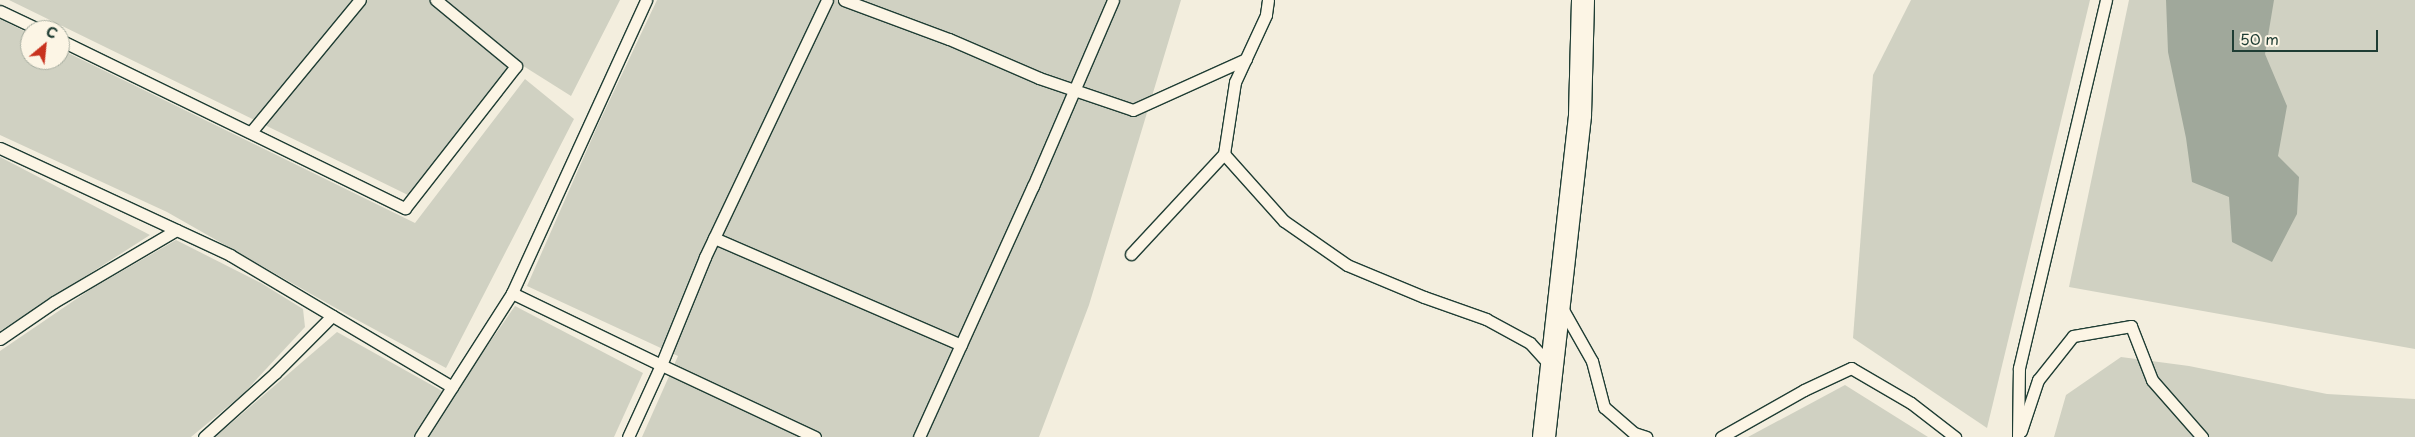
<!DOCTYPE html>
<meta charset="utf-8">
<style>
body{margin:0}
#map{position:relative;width:2415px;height:437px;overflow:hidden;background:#f3eede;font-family:"Playpen Sans",sans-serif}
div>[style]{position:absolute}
.green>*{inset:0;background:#d0d1c2}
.water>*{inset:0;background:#a0a89b}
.roads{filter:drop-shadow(1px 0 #1f3d34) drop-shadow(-1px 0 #1f3d34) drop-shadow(0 1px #1f3d34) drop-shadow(0 -1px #1f3d34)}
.service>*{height:11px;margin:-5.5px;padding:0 5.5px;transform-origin:5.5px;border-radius:5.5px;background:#fcf5e5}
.minor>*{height:22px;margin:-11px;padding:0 11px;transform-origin:11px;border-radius:11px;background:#fcf5e5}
span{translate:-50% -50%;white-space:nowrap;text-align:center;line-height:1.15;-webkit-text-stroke:4px #fcf5e5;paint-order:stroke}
.north{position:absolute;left:20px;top:20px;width:50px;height:50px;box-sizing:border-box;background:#fcf5e5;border:1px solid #a4ab9e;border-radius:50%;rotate:28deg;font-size:14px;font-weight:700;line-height:20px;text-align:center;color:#1f3d34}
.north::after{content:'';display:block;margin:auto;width:18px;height:22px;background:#c8321e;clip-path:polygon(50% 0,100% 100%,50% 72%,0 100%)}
.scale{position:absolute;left:2232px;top:30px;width:146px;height:22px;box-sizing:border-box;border:2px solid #1f3d34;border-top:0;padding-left:6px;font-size:15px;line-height:18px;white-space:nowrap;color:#1f3d34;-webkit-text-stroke:4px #fcf5e5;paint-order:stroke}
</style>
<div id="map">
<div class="green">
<div style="clip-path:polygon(9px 0,620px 0,571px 96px,517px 62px,410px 196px)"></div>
<div style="clip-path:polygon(657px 0,1181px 0,1089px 305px,1039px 437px,642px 437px,678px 356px,527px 286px,597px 127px)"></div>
<div style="clip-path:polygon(1911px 0,2090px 0,1987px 428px,1853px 338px,1873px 75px)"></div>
<div style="clip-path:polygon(2129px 0,2415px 0,2415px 349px,2069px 287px)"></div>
<div style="clip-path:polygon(0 19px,30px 34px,30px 60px,60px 60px,60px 49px,415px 223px,525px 79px,574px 119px,446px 368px,348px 315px,167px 212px,0 135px)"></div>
<div style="clip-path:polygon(0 157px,150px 235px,0 331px)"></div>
<div style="clip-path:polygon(176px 240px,261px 283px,303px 309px,305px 327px,243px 394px,191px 437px,0 437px,0 351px,91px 289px)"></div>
<div style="clip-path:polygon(515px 306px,643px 373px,614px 437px,426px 437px,448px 402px)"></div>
<div style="clip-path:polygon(337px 332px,444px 392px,414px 437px,215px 437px)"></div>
<div style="clip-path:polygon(2121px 357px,2189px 366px,2327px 394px,2415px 399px,2415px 437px,2054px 437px,2066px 395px)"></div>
<div style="clip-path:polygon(1845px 385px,1928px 437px,1748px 437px)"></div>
</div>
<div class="water">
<div style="clip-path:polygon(2166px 0,2274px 0,2265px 54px,2287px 106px,2278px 156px,2299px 177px,2297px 214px,2272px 262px,2232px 242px,2229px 197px,2192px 182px,2186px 138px,2168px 52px)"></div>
</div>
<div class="roads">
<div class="service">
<div style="left:844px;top:0;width:112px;rotate:20.4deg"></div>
<div style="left:949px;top:39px;width:98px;rotate:23.4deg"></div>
<div style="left:1039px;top:78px;width:99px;rotate:18.8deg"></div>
<div style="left:1133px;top:110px;width:124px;rotate:-24.3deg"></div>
<div style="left:1268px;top:0;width:15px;rotate:98deg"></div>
<div style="left:1266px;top:15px;width:74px;rotate:114.8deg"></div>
<div style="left:1235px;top:82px;width:73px;rotate:98.7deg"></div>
<div style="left:1224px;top:154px;width:90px;rotate:48.2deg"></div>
<div style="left:1284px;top:221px;width:77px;rotate:34.9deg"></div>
<div style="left:1347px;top:265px;width:83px;rotate:22.6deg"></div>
<div style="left:1424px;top:297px;width:66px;rotate:19.5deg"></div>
<div style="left:1486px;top:319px;width:50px;rotate:28.6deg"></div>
<div style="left:1530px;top:343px;width:31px;rotate:48deg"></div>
<div style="left:0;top:11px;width:44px;rotate:25.4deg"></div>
<div style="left:60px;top:40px;width:384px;rotate:26deg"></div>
<div style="left:405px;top:208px;width:180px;rotate:-52deg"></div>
<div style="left:516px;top:66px;width:104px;rotate:-140.5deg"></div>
<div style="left:251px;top:132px;width:171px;rotate:-50.5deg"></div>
<div style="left:0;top:148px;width:254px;rotate:24.9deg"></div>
<div style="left:230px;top:255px;width:258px;rotate:30.7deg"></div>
<div style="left:452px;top:387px;width:59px;rotate:122.6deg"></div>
<div style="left:714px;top:238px;width:269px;rotate:23.4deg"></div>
<div style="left:1131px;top:254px;width:137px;rotate:-47.1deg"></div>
<div style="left:512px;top:293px;width:322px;rotate:-65.4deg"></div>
<div style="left:1562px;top:308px;width:61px;rotate:60.5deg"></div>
<div style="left:1592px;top:361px;width:48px;rotate:75.4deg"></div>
<div style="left:1604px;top:407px;width:40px;rotate:41deg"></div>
<div style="left:1634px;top:433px;width:13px;rotate:18deg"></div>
<div style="left:0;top:339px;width:65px;rotate:-34.4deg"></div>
<div style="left:54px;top:302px;width:142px;rotate:-30.5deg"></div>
<div style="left:452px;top:387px;width:112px;rotate:-57.4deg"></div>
<div style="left:512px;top:293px;width:165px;rotate:25.8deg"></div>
<div style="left:661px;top:365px;width:79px;rotate:114.6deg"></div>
<div style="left:2021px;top:431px;width:54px;rotate:-71.6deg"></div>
<div style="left:2038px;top:380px;width:56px;rotate:-51.5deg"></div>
<div style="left:2073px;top:336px;width:59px;rotate:-9.8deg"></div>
<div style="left:2131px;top:326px;width:58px;rotate:68.7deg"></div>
<div style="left:2152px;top:380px;width:76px;rotate:48.7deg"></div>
<div style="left:204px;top:437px;width:96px;rotate:-42deg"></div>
<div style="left:275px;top:373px;width:81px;rotate:-45deg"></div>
<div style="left:815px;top:437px;width:170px;rotate:-154.9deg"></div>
<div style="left:661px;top:365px;width:117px;rotate:-67.8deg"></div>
<div style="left:705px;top:257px;width:284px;rotate:-64.6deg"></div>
<div style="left:919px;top:437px;width:276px;rotate:-65.6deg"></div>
<div style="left:1033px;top:186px;width:202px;rotate:-66.7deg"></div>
<div style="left:1721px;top:437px;width:95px;rotate:-29.5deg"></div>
<div style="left:1804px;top:390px;width:52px;rotate:-25.1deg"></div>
<div style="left:1851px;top:368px;width:69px;rotate:30.3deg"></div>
<div style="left:1911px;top:403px;width:56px;rotate:37.7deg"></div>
<div style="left:2018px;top:437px;width:69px;rotate:-89.2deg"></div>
<div style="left:2019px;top:368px;width:378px;rotate:-76.7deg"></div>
</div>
<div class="minor">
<div style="left:1544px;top:437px;width:324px;rotate:-83.6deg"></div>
<div style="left:1580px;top:115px;width:115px;rotate:-88.5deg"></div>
</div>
</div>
<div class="north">С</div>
<div class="scale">50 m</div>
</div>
